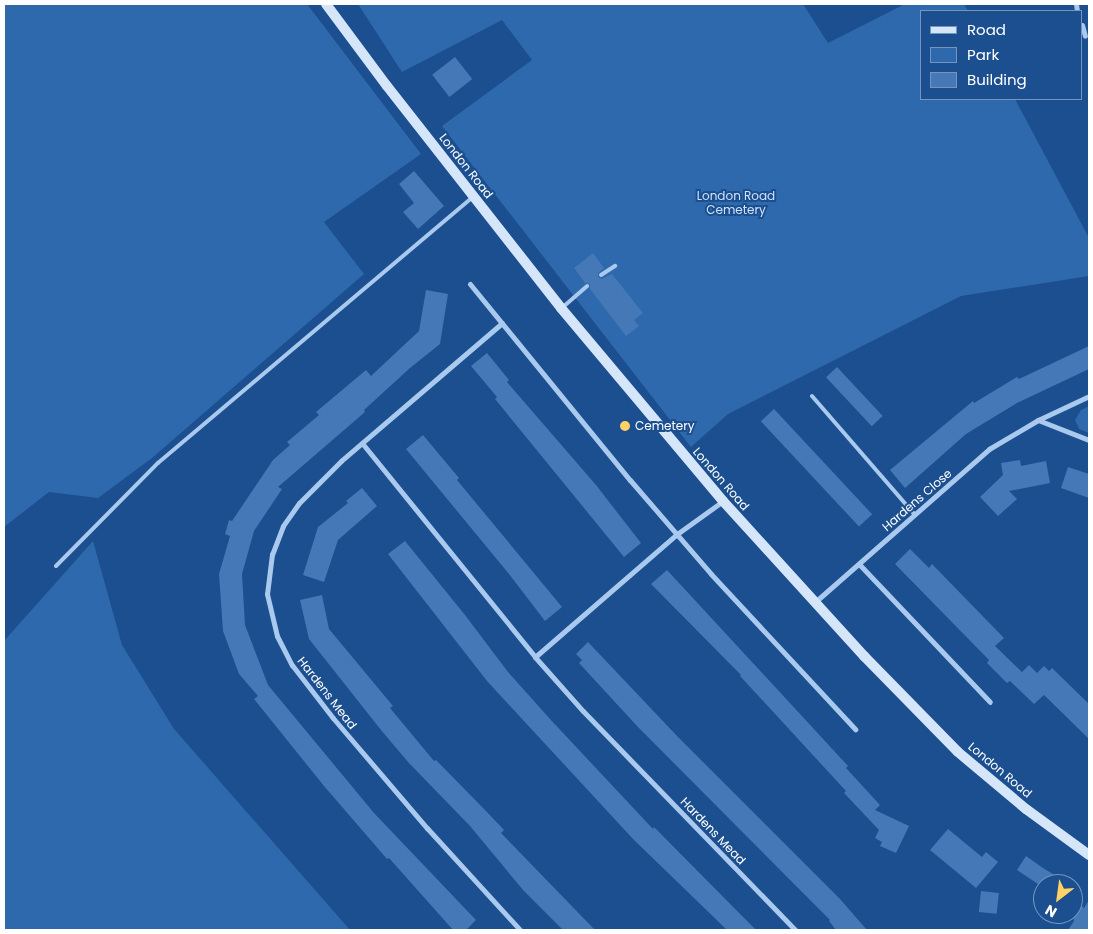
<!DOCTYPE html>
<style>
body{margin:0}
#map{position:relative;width:1093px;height:934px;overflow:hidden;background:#1b4f8f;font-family:Poppins,sans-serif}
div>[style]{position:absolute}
.green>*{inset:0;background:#2e69ad}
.building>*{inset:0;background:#4478b7;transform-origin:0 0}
.lane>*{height:4px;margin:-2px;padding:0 2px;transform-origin:2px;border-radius:2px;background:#a9c9ee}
.street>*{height:5px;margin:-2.5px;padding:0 2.5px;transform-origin:2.5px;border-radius:2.5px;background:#a9c9ee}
.secondary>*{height:10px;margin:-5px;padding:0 5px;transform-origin:5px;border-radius:5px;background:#d6e6fa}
.dots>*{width:14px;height:14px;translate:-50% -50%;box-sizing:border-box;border:2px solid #1b4f8f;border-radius:50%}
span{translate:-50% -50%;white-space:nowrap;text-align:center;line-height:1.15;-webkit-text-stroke:4px #1b4f8f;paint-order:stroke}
.street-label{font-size:12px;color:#fff}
.park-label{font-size:12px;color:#cfe3fa}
.poi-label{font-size:12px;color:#fff}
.left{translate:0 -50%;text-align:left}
.frame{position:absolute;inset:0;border:5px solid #fff;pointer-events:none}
.legend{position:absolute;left:920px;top:10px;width:162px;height:90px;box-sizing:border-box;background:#1b4f8f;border:1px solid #7695bc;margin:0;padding:6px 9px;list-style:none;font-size:15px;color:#fff}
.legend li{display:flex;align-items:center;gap:10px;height:25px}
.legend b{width:25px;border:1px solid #7695bc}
.north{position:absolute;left:1033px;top:874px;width:50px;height:50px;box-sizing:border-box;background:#1b4f8f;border:1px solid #7695bc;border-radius:50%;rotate:210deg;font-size:14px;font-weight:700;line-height:20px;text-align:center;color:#fff}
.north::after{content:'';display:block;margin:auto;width:18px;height:22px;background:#ffd166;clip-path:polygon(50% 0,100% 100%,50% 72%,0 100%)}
</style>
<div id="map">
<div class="green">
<div style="clip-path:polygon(4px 4px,307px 4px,421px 154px,324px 222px,364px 274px,152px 458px,98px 498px,49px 492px,4px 527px)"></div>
<div style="clip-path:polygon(358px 4px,803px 4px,828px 43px,905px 4px,964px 4px,968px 11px,922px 11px,922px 99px,1015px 99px,1089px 238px,1089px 276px,961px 296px,728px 414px,691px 447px,442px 126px,532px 60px,502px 20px,402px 72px)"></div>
<div style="clip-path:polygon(1089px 406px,1089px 433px,1079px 429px,1075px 420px,1081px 410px)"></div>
<div style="clip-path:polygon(93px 541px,122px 645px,174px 729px,350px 930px,4px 930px,4px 641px)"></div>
</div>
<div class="building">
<div style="left:455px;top:57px;width:28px;height:29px;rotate:52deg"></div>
<div style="clip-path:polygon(414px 171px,444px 206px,418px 229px,403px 212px,414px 203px,399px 184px)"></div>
<div style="clip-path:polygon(593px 253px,604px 268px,598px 273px,598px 277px,602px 279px,612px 274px,643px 313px,634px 320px,639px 326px,626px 336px,590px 289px,590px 284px,585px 283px,574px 268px)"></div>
<div style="clip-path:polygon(426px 290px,448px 294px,440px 344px,410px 368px,364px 410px,365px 412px,278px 487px,282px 489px,254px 531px,242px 574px,245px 625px,268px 685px,374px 813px,476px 920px,466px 930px,453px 930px,389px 858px,387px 859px,324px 786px,254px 699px,258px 696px,239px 674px,223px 631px,219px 574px,230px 536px,225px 534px,229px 520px,232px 521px,273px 460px,290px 445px,287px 442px,319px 415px,316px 412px,366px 370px,371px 376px,419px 331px)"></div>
<div style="clip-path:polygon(1089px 346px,1089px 369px,1017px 403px,966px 434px,905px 488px,890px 470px,973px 401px,974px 403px,1017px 377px,1019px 379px)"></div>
<div style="clip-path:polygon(487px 353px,509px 380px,507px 382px,596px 485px,641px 543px,624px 557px,495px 399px,497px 397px,471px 366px)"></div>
<div style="left:837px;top:367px;width:67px;height:15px;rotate:47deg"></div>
<div style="left:774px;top:409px;width:144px;height:18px;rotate:47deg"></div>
<div style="clip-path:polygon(423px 435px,459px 478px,457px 480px,562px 607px,545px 621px,509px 574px,406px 449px)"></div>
<div style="clip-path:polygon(1020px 460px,1021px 466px,1046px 461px,1050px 483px,1009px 491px,1017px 499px,998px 516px,980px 497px,1003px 475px,1001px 463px)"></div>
<div style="clip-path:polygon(1068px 467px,1089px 474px,1089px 498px,1061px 488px)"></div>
<div style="clip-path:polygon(362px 488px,377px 506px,338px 540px,324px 582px,303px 575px,318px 527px,348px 503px,346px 501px)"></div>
<div style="clip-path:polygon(405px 541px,465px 615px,508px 672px,550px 719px,653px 829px,654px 827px,756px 930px,727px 930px,633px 839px,487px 681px,388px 554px)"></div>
<div style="clip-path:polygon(910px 549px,929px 568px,932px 564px,1004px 638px,995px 646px,1022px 672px,1029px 665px,1037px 673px,1044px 666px,1049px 671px,1052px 668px,1089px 704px,1089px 739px,1044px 695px,1034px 704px,1010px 681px,1007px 683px,987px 663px,989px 660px,895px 564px)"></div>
<div style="clip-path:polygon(667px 570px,848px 766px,846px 768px,880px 805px,875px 810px,909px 826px,896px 853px,880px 846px,882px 842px,875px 838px,879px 830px,844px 793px,846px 791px,740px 676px,741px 675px,651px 584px)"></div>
<div style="clip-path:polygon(322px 595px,329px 629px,393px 706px,390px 708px,434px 761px,436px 760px,486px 811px,504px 830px,501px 833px,595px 930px,563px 930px,523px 890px,470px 826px,408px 762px,381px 730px,309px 639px,300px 600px)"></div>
<div style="clip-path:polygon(588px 642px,678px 737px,840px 899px,867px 930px,836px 930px,829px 921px,830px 920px,637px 726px,579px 663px,582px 660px,576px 654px)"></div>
<div style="clip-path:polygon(948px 829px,982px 857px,986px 852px,998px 862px,976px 888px,930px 850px)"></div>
<div style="clip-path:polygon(1026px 856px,1043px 868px,1069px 884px,1038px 884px,1017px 870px)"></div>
<div style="left:981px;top:891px;width:18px;height:21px;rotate:6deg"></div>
<div style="clip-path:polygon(1073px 900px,1084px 908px,1089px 900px,1089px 930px,1068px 930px,1074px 921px)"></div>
</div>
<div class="lane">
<div style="left:601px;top:275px;width:17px;rotate:-33deg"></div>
<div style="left:563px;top:307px;width:32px;rotate:-41deg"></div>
<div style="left:812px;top:396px;width:157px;rotate:49.1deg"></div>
<div style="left:56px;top:566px;width:145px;rotate:-45.3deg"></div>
<div style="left:158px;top:463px;width:411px;rotate:-40.2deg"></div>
</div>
<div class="street">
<div style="left:1076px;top:4px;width:7px;rotate:82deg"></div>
<div style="left:1082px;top:25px;width:11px;rotate:75deg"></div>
<div style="left:470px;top:284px;width:253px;rotate:50.8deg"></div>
<div style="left:630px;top:480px;width:124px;rotate:49.2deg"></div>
<div style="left:711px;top:574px;width:212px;rotate:47.1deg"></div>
<div style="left:502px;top:323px;width:212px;rotate:139.4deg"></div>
<div style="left:341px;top:461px;width:59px;rotate:135deg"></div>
<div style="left:299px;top:503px;width:28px;rotate:125deg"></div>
<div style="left:283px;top:526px;width:30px;rotate:111deg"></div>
<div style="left:272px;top:554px;width:40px;rotate:97.1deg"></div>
<div style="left:267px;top:594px;width:43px;rotate:76.6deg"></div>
<div style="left:277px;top:636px;width:33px;rotate:63deg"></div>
<div style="left:292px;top:665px;width:67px;rotate:52.3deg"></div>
<div style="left:333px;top:718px;width:145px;rotate:49.5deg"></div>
<div style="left:427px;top:828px;width:138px;rotate:47.6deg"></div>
<div style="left:1038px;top:420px;width:55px;rotate:21.4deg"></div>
<div style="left:362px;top:443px;width:275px;rotate:51deg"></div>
<div style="left:535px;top:657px;width:72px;rotate:48.4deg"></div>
<div style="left:583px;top:711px;width:305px;rotate:45.9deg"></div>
<div style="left:859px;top:564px;width:190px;rotate:46.5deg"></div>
<div style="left:815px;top:602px;width:232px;rotate:-41.3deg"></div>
<div style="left:989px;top:449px;width:57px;rotate:-30.6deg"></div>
<div style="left:1038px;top:420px;width:56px;rotate:-25.2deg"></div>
<div style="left:535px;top:657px;width:188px;rotate:-40.9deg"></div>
<div style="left:677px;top:534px;width:57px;rotate:-35.7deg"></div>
</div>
<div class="secondary">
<div style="left:326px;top:4px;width:102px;rotate:53.4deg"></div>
<div style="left:387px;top:86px;width:282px;rotate:51.9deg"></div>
<div style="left:561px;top:308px;width:252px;rotate:50deg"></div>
<div style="left:723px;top:501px;width:210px;rotate:47.7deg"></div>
<div style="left:864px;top:656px;width:134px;rotate:45.6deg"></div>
<div style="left:958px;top:752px;width:89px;rotate:40deg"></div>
<div style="left:1026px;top:809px;width:78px;rotate:36.1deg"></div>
</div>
<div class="dots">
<div style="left:625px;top:426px;background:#ffd166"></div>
</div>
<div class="street-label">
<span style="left:466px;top:166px;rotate:52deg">London Road</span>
<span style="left:721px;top:479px;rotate:49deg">London Road</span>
<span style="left:917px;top:500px;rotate:-41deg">Hardens Close</span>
<span style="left:327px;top:693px;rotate:52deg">Hardens Mead</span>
<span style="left:1000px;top:770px;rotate:40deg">London Road</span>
<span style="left:713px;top:831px;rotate:46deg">Hardens Mead</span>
</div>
<div class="park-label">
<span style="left:736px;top:203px">London Road<br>Cemetery</span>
</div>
<div class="poi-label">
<span class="left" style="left:635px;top:426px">Cemetery</span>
</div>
<div class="frame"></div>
<ul class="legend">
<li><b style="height:6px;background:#d6e6fa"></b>Road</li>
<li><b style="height:14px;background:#2e69ad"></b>Park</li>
<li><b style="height:14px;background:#4478b7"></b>Building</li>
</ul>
<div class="north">N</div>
</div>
